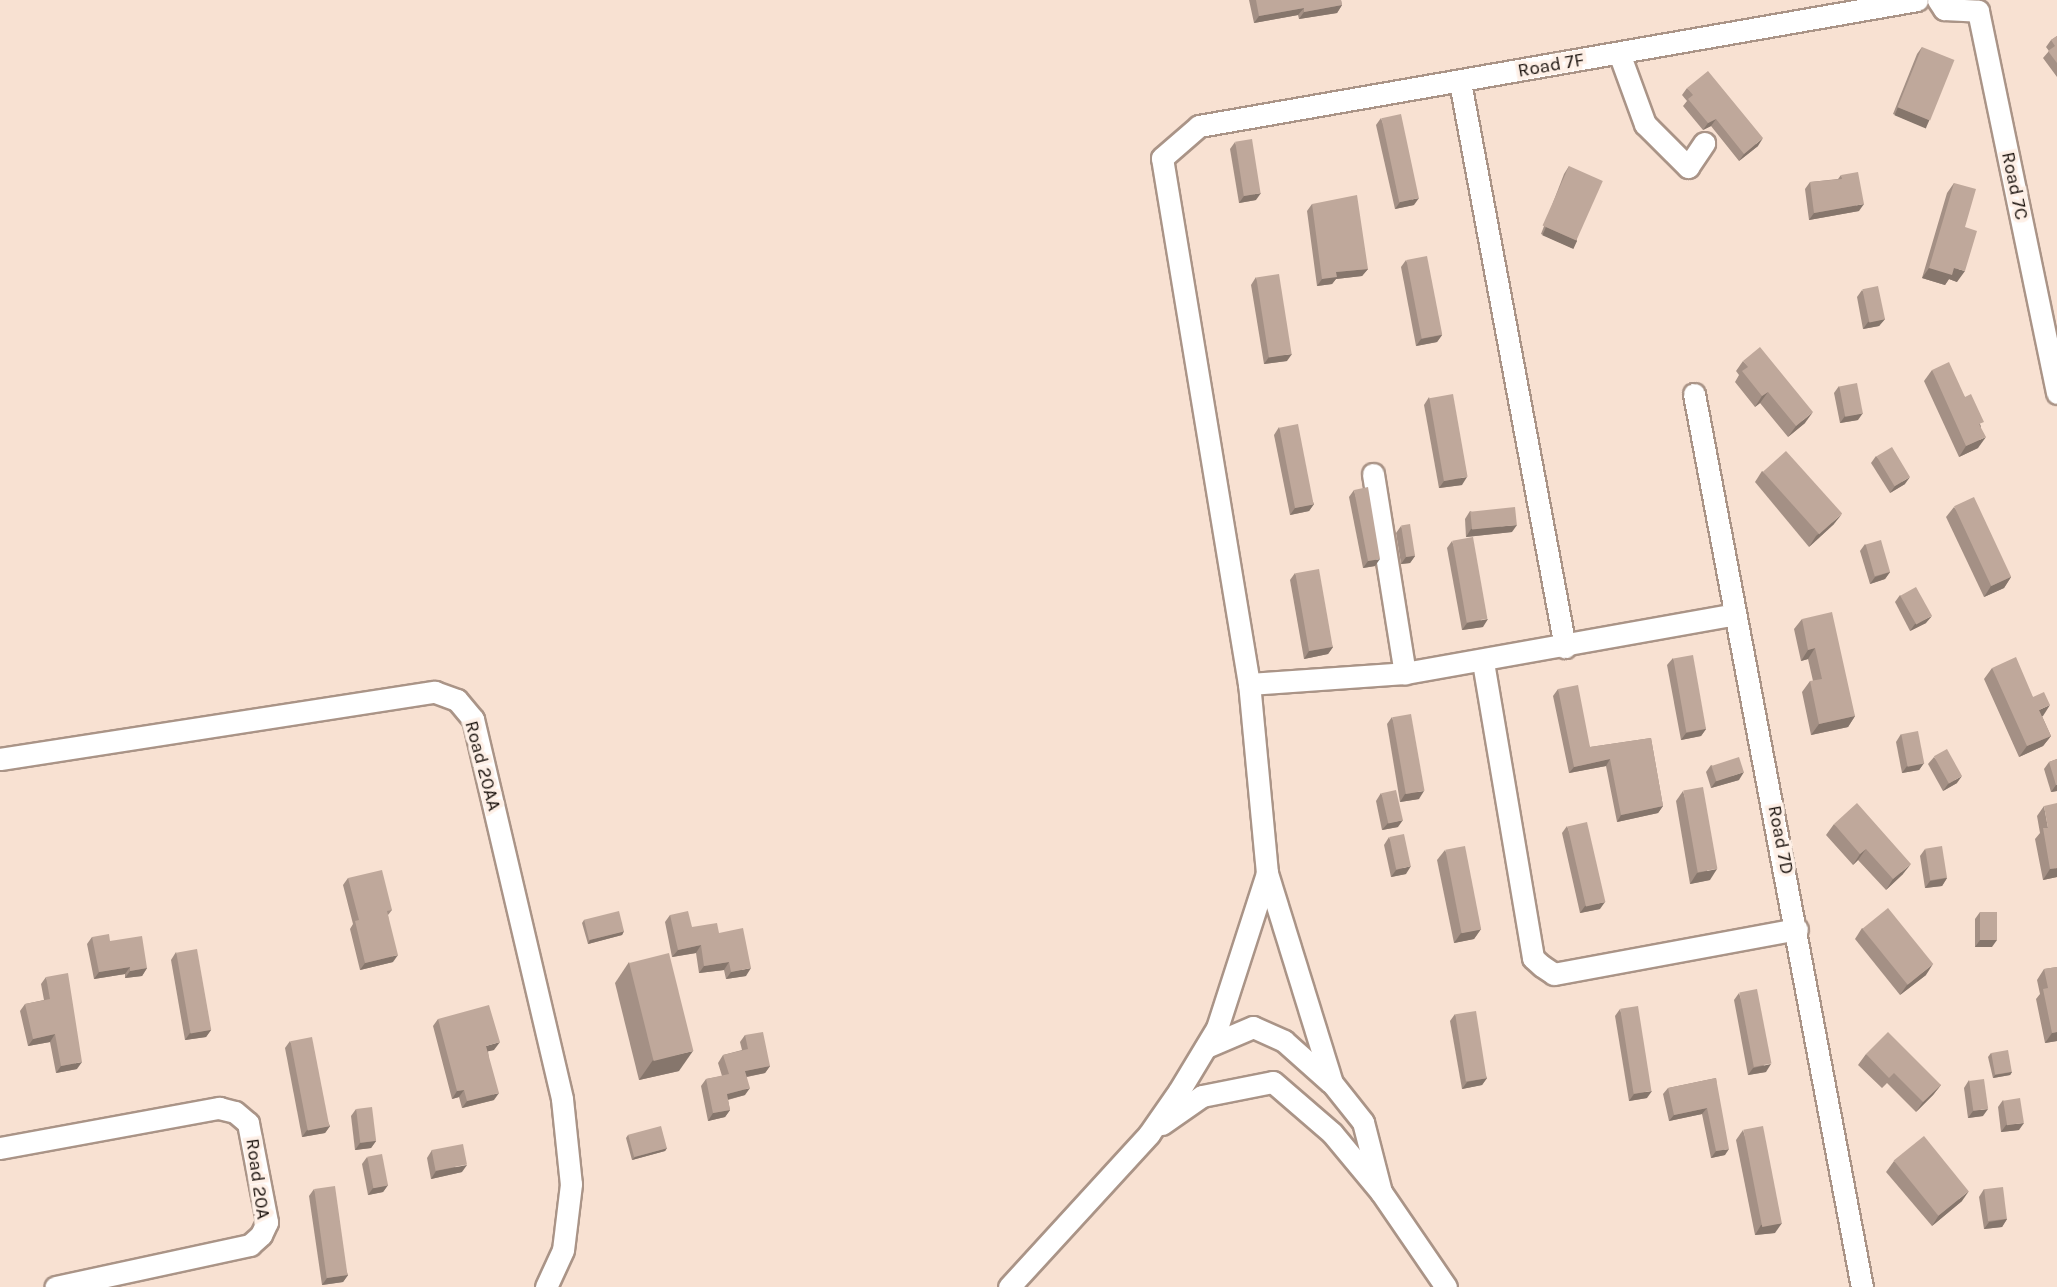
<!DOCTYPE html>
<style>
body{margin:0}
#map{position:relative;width:2057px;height:1287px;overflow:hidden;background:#f8e1d2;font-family:Karla,sans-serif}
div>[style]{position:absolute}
.roads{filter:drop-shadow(2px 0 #aa9487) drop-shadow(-2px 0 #aa9487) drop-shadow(0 2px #aa9487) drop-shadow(0 -2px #aa9487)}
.minor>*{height:21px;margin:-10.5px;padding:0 10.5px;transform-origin:10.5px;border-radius:10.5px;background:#fff}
.wall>*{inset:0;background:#a49085}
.shaded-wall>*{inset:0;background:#86766c;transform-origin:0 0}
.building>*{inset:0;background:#bfa89b;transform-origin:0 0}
span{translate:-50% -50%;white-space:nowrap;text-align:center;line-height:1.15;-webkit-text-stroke:7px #fef0e7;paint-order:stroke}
.street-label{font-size:19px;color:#1a120d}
</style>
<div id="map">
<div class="roads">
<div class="minor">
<div style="left:1938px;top:0;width:11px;rotate:56deg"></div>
<div style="left:1944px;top:9px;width:34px;rotate:3deg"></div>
<div style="left:1978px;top:11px;width:390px;rotate:78.3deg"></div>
<div style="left:1619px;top:53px;width:76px;rotate:69.9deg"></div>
<div style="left:1645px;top:124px;width:61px;rotate:45deg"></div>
<div style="left:1688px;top:167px;width:29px;rotate:-56deg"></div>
<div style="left:1460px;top:82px;width:575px;rotate:79.47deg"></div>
<div style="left:1694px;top:394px;width:909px;rotate:79.35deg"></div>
<div style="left:1373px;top:474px;width:202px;rotate:80.9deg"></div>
<div style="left:1483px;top:662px;width:300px;rotate:80.4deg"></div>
<div style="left:1533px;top:958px;width:12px;rotate:42deg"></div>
<div style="left:1542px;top:966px;width:14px;rotate:34deg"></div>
<div style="left:1554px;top:974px;width:247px;rotate:-10.5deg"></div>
<div style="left:1249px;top:684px;width:156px;rotate:-4deg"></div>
<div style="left:1405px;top:673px;width:335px;rotate:-10.1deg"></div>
<div style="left:0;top:759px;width:440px;rotate:-8.8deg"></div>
<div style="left:435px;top:692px;width:23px;rotate:20deg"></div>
<div style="left:457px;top:700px;width:25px;rotate:50deg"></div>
<div style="left:473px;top:719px;width:390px;rotate:76.8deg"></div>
<div style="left:562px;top:1099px;width:85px;rotate:84deg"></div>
<div style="left:571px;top:1184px;width:66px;rotate:96.9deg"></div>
<div style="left:563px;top:1250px;width:41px;rotate:114.7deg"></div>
<div style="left:1206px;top:1047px;width:51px;rotate:-23.1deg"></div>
<div style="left:1253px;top:1027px;width:34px;rotate:24deg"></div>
<div style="left:1284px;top:1041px;width:62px;rotate:41.7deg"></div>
<div style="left:1162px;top:1124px;width:49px;rotate:-35deg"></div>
<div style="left:1202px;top:1096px;width:72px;rotate:-11.2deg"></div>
<div style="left:1273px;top:1082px;width:78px;rotate:40.8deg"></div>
<div style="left:1332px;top:1133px;width:77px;rotate:50.3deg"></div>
<div style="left:1381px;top:1192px;width:115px;rotate:55.6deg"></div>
<div style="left:0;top:1148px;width:223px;rotate:-10.4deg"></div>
<div style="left:219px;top:1108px;width:16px;rotate:14deg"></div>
<div style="left:235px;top:1112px;width:17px;rotate:40deg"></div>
<div style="left:248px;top:1123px;width:101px;rotate:79.1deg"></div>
<div style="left:267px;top:1222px;width:14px;rotate:115deg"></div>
<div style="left:261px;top:1235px;width:15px;rotate:138deg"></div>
<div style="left:250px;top:1245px;width:199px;rotate:167.8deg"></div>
<div style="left:1381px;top:1192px;width:72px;rotate:-104.4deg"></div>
<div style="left:1363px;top:1122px;width:50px;rotate:-128.5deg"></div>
<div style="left:1332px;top:1083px;width:220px;rotate:-107.2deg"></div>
<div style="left:1267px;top:873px;width:190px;rotate:-95.4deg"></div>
<div style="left:1249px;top:684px;width:533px;rotate:-99.39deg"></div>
<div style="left:1162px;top:158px;width:49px;rotate:-40.9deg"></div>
<div style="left:1199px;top:126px;width:729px;rotate:-9.95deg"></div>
<div style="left:1009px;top:1287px;width:207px;rotate:-47.5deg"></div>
<div style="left:1149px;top:1134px;width:52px;rotate:-55.1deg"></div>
<div style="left:1179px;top:1091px;width:74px;rotate:-58.9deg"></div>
<div style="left:1217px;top:1028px;width:163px;rotate:-72.1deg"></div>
</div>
</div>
<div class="wall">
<div style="clip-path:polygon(1249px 0,1341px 0,1342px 5px,1337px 13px,1299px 19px,1298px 15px,1254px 23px)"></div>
<div style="clip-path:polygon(2057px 36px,2057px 77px,2043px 58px,2049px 51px,2046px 47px,2051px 40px)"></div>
<div style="clip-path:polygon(1922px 47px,1929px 120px,1924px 127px,1893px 114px,1917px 54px)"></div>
<div style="clip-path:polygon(1687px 88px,1758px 146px,1739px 161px,1711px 126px,1703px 130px,1683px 106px,1687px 101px,1682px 95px)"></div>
<div style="clip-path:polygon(1381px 118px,1414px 205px,1395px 209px,1376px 125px)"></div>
<div style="clip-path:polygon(1235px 142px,1256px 200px,1239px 203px,1230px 149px)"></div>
<div style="clip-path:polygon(1569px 166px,1577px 241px,1572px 248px,1541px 234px,1564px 174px)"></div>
<div style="clip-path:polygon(1841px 175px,1859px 211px,1809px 220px,1805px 189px,1810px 182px,1838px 179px)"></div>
<div style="clip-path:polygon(1954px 183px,1965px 227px,1957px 282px,1949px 279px,1945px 285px,1922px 278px,1947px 193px)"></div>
<div style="clip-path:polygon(1312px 204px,1368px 269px,1362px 276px,1336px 279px,1332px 284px,1317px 286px,1307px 211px)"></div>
<div style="clip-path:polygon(1406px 260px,1442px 335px,1437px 342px,1416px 346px,1401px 267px)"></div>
<div style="clip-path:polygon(1256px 277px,1287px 361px,1264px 364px,1251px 285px)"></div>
<div style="clip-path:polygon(1862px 290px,1885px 319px,1879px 326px,1863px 329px,1857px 297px)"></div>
<div style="clip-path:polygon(1743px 361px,1805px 423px,1788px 437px,1760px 403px,1755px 407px,1735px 382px,1739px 375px,1736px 371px)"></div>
<div style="clip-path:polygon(1932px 370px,1965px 397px,1981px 426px,1978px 448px,1959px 457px,1924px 381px)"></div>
<div style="clip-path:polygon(1839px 386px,1858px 420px,1840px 423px,1834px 393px)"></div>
<div style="clip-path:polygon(1429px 397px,1462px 485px,1439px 488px,1424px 405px)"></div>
<div style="clip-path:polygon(1279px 427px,1314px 504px,1309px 511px,1290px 515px,1274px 435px)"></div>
<div style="clip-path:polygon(1876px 456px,1905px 484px,1890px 493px,1871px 463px)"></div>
<div style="clip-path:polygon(1762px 471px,1834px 524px,1809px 547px,1755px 482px)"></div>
<div style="clip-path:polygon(1354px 490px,1375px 566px,1363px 568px,1349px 497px)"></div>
<div style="clip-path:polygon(1954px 507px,2011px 577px,2004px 588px,1984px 597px,1946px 517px)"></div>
<div style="clip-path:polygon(1470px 511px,1512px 532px,1466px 537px,1465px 519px)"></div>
<div style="clip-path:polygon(1401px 526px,1415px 556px,1410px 563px,1401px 564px,1396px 533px)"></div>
<div style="clip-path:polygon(1452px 541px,1483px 627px,1462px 630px,1447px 548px)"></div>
<div style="clip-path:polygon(1865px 544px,1890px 572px,1885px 579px,1870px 584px,1860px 551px)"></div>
<div style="clip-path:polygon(1295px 573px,1333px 647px,1328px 654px,1304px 659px,1290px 580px)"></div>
<div style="clip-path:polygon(1900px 595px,1926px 623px,1910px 631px,1895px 602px)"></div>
<div style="clip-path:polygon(1802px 619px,1855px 716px,1848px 727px,1811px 735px,1802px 692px,1810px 681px,1813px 681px,1808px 659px,1801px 661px,1794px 629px)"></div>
<div style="clip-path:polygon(1673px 658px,1706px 729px,1701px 736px,1681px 740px,1667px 665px)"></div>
<div style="clip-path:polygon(1992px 668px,2033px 697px,2043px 716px,2042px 716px,2051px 736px,2043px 746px,2019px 757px,1984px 679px)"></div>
<div style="clip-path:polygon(1558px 689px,1590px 747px,1651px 738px,1663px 806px,1658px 813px,1617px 822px,1606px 766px,1569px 773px,1553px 696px)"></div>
<div style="clip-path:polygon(1392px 717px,1419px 799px,1400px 802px,1387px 724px)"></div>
<div style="clip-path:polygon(1901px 734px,1924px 763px,1919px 770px,1902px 773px,1896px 742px)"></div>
<div style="clip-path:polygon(1934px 757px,1957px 783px,1943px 791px,1928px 764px)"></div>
<div style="clip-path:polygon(2057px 759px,2057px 791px,2051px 792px,2044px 769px,2049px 762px)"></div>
<div style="clip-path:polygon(1711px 765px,1739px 780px,1711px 788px,1706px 772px)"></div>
<div style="clip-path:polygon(1683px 791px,1710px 880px,1690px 884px,1676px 801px)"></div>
<div style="clip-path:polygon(1381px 793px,1398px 827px,1382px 830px,1376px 801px)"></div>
<div style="clip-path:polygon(2044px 806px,2057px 877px,2043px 880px,2035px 839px,2040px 833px,2037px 816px)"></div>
<div style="clip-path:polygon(1834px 824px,1903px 874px,1886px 890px,1858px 860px,1853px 865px,1826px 835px)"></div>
<div style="clip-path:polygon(1567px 826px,1600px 909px,1580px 913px,1562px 833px)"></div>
<div style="clip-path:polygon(1389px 837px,1406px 874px,1391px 877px,1384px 845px)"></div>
<div style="clip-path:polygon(1925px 849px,1947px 878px,1942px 886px,1925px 888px,1920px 856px)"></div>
<div style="clip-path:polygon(1445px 850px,1481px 929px,1474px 939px,1454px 943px,1437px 860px)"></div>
<div style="clip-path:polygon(348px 878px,392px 910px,388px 915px,393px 962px,360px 970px,350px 929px,353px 924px,343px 885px)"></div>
<div style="clip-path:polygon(1980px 912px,1992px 947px,1975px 947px,1975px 919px)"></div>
<div style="clip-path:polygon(670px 915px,692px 927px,719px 933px,746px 976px,726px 979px,724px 970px,699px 973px,696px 953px,672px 957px,665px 922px)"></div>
<div style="clip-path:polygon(584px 920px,624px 931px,622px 935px,588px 944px,582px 923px)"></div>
<div style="clip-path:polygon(1862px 928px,1926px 975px,1900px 995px,1855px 939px)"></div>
<div style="clip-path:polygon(92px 937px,110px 941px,147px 968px,142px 976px,125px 978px,125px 974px,94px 979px,87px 944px)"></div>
<div style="clip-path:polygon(176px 952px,211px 1030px,206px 1037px,185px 1040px,171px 960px)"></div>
<div style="clip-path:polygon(629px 962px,679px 1071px,639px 1080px,615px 983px)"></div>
<div style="clip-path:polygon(2057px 967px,2057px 1041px,2045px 1043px,2036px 999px,2040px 994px,2037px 980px,2044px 969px)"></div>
<div style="clip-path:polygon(46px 977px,77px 1069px,56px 1073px,50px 1042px,28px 1046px,20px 1011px,25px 1004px,44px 1000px,41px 984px)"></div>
<div style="clip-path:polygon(1739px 993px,1766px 1072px,1748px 1075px,1734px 1000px)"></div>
<div style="clip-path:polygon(1620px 1009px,1647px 1098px,1629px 1101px,1615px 1016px)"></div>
<div style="clip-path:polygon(1455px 1014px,1487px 1078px,1482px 1085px,1462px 1089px,1450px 1021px)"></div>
<div style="clip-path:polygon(438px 1019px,494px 1050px,488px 1051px,494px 1100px,462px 1108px,459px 1097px,452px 1099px,433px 1026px)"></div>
<div style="clip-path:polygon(745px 1035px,770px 1066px,765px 1073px,747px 1077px,745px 1095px,728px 1100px,730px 1110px,725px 1117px,708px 1121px,701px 1086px,706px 1079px,722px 1076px,718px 1063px,723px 1055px,742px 1050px,740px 1042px)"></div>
<div style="clip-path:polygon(290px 1041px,330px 1126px,325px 1133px,302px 1137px,285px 1048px)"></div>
<div style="clip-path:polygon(1991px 1053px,2012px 1072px,2010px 1075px,1993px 1078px,1988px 1057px)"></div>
<div style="clip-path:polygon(1866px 1054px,1941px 1085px,1933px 1095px,1916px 1112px,1887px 1083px,1882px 1088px,1858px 1065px)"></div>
<div style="clip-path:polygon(1716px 1078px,1725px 1155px,1711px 1158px,1702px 1114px,1669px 1121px,1663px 1094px,1668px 1088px)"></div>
<div style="clip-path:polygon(1969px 1080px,1983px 1116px,1968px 1118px,1964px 1088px)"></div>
<div style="clip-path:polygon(2003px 1100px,2019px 1130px,2001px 1132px,1998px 1107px)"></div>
<div style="clip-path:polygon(356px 1109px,376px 1141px,371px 1148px,355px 1150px,351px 1116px)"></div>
<div style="clip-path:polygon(1743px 1130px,1775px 1233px,1755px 1235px,1736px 1140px)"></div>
<div style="clip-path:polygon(628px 1135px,667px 1148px,665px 1151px,632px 1160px,626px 1138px)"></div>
<div style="clip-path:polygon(432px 1150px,462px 1172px,431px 1179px,427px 1158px)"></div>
<div style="clip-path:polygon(367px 1157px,388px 1185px,383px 1192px,368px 1195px,362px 1164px)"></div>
<div style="clip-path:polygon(1894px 1161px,1962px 1201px,1932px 1226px,1886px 1172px)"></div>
<div style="clip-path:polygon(314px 1189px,348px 1275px,343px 1282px,322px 1285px,309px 1196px)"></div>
<div style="clip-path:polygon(1984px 1189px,2007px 1219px,2002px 1227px,1984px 1229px,1979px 1197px)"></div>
</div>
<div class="shaded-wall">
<div style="clip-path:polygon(1342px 5px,1337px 13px,1299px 19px,1304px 12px)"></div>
<div style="clip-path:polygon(1304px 8px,1298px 15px,1254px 23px,1259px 16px)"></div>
<div style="left:1898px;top:107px;width:34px;height:9px;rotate:23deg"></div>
<div style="clip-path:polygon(1716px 119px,1711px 126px,1703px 130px,1708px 123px)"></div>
<div style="clip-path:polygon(1763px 138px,1758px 146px,1739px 161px,1744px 154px)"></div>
<div style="clip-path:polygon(1261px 193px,1256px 200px,1239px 203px,1244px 196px)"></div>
<div style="clip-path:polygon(1419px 198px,1414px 205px,1395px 209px,1400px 202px)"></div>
<div style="clip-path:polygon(1864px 204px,1859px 211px,1809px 220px,1814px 213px)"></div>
<div style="left:1546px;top:227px;width:34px;height:9px;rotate:24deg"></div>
<div style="clip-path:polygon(1929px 268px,1954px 268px,1965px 271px,1957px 282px,1949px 279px,1945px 285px,1922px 278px)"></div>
<div style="clip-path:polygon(1368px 269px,1362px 276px,1336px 279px,1332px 284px,1317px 286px,1322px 279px,1336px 272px)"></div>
<div style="clip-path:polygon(1885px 319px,1879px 326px,1863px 329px,1868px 322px)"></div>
<div style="clip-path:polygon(1442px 335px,1437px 342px,1416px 346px,1421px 339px)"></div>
<div style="clip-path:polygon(1292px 354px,1287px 361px,1264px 364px,1269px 357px)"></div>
<div style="clip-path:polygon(1768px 392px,1760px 403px,1755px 407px,1762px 396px)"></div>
<div style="clip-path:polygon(1813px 412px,1805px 423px,1788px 437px,1796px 426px)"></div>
<div style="clip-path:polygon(1863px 413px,1858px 420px,1840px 423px,1845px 416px)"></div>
<div style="clip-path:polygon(1986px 437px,1978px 448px,1959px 457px,1966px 446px)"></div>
<div style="clip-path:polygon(1467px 477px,1462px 485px,1439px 488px,1444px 481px)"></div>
<div style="clip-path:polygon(1910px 477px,1905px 484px,1890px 493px,1895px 486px)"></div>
<div style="clip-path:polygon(1314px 504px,1309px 511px,1290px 515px,1295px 508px)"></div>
<div style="clip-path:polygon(1842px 514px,1834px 524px,1809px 547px,1816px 536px)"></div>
<div style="clip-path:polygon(1517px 525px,1512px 532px,1466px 537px,1471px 529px)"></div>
<div style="clip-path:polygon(1415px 556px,1410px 563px,1401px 564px,1406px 557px)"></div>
<div style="clip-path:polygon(1380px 559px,1375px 566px,1363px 568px,1368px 561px)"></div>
<div style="clip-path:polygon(1890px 572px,1885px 579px,1870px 584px,1875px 577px)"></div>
<div style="clip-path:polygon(2011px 577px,2004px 588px,1984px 597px,1991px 586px)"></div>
<div style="clip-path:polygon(1932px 616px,1926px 623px,1910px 631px,1915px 624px)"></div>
<div style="clip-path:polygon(1488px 619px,1483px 627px,1462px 630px,1467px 623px)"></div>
<div style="clip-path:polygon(1333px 647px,1328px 654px,1304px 659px,1309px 651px)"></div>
<div style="clip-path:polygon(1815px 648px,1808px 659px,1801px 661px,1808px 650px)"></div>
<div style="clip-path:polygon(2050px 705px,2043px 716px,2032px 721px,2039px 710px)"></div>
<div style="clip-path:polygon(1855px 716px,1848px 727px,1811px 735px,1819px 724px)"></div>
<div style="clip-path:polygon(1706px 729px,1701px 736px,1681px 740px,1686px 733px)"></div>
<div style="clip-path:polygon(2051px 736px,2043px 746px,2019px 757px,2027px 746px)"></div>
<div style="clip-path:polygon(1610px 759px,1606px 766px,1569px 773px,1574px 767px)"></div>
<div style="clip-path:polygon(1924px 763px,1919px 770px,1902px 773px,1907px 766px)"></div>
<div style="clip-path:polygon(1744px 772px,1739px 780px,1711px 788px,1716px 781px)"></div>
<div style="clip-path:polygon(1962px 776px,1957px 783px,1943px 791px,1948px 784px)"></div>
<div style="clip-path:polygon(2056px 785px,2057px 785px,2057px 791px,2051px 792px)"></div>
<div style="clip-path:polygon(1424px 791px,1419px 799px,1400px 802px,1405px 794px)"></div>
<div style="clip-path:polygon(1663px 806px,1658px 813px,1617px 822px,1621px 815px)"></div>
<div style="clip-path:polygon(1403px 820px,1398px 827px,1382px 830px,1388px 823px)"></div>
<div style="clip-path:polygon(1866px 849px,1858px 860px,1853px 865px,1860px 854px)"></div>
<div style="clip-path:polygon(1911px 864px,1903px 874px,1886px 890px,1893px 879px)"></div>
<div style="clip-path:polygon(1411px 866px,1406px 874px,1391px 877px,1396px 870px)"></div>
<div style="clip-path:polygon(2057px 868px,2057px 877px,2043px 880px,2050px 869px)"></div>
<div style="clip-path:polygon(1717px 869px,1710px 880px,1690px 884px,1697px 873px)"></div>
<div style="clip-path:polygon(1947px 878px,1942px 886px,1925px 888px,1930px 881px)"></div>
<div style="clip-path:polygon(1605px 902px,1600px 909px,1580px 913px,1585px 906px)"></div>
<div style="clip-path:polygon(1481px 929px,1474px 939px,1454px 943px,1461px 933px)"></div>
<div style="clip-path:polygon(624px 931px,622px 935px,588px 944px,590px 940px)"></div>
<div style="clip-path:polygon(1980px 940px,1997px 940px,1992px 947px,1975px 947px)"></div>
<div style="clip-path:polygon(701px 945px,696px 953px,672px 957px,678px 950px)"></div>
<div style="clip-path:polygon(398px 955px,393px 962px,360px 970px,365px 963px)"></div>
<div style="clip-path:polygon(729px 962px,724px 970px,699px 973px,704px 966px)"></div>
<div style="clip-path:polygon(1933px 964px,1926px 975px,1900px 995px,1907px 985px)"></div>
<div style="clip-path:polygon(130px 967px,125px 974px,94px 979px,99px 972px)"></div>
<div style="clip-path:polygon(147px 968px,142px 976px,125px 978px,130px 971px)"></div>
<div style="clip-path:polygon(751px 968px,746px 976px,726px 979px,731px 972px)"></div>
<div style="clip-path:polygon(211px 1030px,206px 1037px,185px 1040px,190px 1033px)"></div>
<div style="clip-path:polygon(2057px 1032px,2057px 1041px,2045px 1043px,2052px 1033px)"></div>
<div style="clip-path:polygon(55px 1034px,50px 1042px,28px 1046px,33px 1039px)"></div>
<div style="clip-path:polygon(500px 1042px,494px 1050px,481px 1053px,486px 1046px)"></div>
<div style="clip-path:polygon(693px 1051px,679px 1071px,639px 1080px,653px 1060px)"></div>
<div style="clip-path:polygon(82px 1062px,77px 1069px,56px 1073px,61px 1066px)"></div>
<div style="clip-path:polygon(1771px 1064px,1766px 1072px,1748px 1075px,1753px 1068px)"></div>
<div style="clip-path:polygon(770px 1066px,765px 1073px,740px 1078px,745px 1071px)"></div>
<div style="clip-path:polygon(2012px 1072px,2010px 1075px,1993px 1078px,1995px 1075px)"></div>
<div style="clip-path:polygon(1487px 1078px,1482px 1085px,1462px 1089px,1467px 1082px)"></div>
<div style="clip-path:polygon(1941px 1085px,1933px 1095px,1916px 1112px,1923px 1102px)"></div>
<div style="clip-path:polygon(750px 1088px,745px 1095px,722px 1101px,727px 1094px)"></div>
<div style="clip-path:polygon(464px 1090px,459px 1097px,452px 1099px,457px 1091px)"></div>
<div style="clip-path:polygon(1652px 1091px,1647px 1098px,1629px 1101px,1634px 1094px)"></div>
<div style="clip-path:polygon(499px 1093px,494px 1100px,462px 1108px,467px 1101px)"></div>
<div style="clip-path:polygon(1707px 1108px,1702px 1114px,1669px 1121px,1674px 1115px)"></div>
<div style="clip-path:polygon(1988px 1109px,1983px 1116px,1968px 1118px,1973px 1111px)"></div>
<div style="clip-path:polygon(730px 1110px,725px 1117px,708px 1121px,713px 1113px)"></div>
<div style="clip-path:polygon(2024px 1123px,2019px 1130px,2001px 1132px,2006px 1125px)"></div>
<div style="clip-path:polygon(330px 1126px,325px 1133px,302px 1137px,307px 1130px)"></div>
<div style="clip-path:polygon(376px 1141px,371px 1148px,355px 1150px,360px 1143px)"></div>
<div style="clip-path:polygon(667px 1148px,665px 1151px,632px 1160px,635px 1157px)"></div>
<div style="clip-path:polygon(1729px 1149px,1725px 1155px,1711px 1158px,1716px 1151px)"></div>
<div style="clip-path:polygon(467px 1165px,462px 1172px,431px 1179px,436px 1171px)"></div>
<div style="clip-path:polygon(388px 1185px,383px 1192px,368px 1195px,373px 1188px)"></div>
<div style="clip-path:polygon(1969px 1191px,1962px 1201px,1932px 1226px,1939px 1215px)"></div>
<div style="clip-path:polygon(2007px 1219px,2002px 1227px,1984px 1229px,1989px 1222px)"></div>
<div style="clip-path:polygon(1782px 1223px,1775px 1233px,1755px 1235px,1761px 1225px)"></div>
<div style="clip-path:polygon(348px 1275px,343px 1282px,322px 1285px,327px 1278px)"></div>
</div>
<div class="building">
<div style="clip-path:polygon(1256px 0,1341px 0,1342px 5px,1304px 12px,1304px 8px,1259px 16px)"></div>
<div style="clip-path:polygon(2057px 36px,2057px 63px,2048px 51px,2055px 46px,2051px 40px)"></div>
<div style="left:1922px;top:47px;width:35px;height:65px;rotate:22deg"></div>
<div style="clip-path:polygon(1708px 71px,1763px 138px,1744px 154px,1716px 119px,1708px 123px,1688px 99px,1693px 95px,1687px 88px)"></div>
<div style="left:1401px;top:114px;width:86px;height:20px;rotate:78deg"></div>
<div style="left:1252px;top:139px;width:55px;height:17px;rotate:81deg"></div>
<div style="left:1569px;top:166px;width:37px;height:65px;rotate:24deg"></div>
<div style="clip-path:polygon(1858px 172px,1864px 204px,1814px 213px,1810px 182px,1842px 179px,1841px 175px)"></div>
<div style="clip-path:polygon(1954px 183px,1976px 189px,1965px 227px,1977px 231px,1965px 271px,1954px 268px,1952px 275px,1929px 268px)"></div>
<div style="clip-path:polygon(1357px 195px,1368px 269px,1336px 272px,1337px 277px,1322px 279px,1312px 204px)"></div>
<div style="left:1427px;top:256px;width:80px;height:21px;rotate:79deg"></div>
<div style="left:1279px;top:274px;width:81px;height:23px;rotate:81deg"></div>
<div style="left:1878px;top:286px;width:34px;height:16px;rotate:78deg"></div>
<div style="clip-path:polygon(1760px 347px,1813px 412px,1796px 426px,1768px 392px,1762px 396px,1742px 371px,1748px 367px,1743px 361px)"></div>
<div style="clip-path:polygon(1949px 362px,1965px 397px,1971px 394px,1984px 422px,1979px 424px,1986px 437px,1966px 446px,1932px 370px)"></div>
<div style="left:1857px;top:383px;width:31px;height:18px;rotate:79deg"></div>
<div style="left:1453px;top:394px;width:84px;height:24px;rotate:80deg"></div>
<div style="left:1298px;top:424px;width:82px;height:19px;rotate:79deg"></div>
<div style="left:1892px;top:447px;width:35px;height:18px;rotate:59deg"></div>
<div style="left:1786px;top:451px;width:84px;height:31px;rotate:48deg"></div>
<div style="clip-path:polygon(1368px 487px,1380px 559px,1368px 561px,1354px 490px)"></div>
<div style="left:1974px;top:497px;width:88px;height:22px;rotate:65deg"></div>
<div style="left:1515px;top:507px;width:18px;height:45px;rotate:84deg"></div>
<div style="left:1410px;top:524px;width:32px;height:9px;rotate:81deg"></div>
<div style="left:1473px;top:537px;width:83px;height:21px;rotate:80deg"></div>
<div style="left:1881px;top:540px;width:33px;height:16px;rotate:74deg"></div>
<div style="left:1319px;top:569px;width:79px;height:24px;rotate:80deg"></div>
<div style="left:1916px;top:587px;width:33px;height:18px;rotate:61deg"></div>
<div style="clip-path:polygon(1832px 612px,1855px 716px,1819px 724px,1810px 681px,1822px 679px,1815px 648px,1808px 650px,1802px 619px)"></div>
<div style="left:1693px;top:655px;width:75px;height:20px;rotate:80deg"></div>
<div style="clip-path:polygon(2016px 657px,2033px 697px,2044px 692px,2050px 705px,2039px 710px,2051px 736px,2027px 746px,1992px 668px)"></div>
<div style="clip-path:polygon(1578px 685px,1590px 747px,1651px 738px,1663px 806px,1621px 815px,1610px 759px,1574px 767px,1558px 689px)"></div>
<div style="left:1411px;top:714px;width:78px;height:19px;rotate:80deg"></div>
<div style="left:1918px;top:731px;width:33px;height:17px;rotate:79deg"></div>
<div style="left:1947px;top:749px;width:31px;height:15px;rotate:61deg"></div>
<div style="left:1739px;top:757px;width:16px;height:29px;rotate:72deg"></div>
<div style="clip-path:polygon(2057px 759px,2057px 785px,2056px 785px,2049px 762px)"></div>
<div style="left:1703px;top:787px;width:83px;height:20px;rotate:80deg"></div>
<div style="left:1396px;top:790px;width:31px;height:15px;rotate:77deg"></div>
<div style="clip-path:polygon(1857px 803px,1911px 864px,1893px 879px,1866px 849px,1860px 854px,1834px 824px)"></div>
<div style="clip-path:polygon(2057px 803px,2057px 868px,2050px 869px,2043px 828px,2048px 828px,2044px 806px)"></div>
<div style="left:1587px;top:822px;width:82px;height:20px;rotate:77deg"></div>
<div style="left:1404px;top:834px;width:33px;height:15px;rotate:78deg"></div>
<div style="left:1465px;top:846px;width:85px;height:20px;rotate:79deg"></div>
<div style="left:1942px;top:846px;width:32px;height:17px;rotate:81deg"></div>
<div style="clip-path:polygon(382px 870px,392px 910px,387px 911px,398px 955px,365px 963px,355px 921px,359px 920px,348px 878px)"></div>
<div style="left:1888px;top:908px;width:72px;height:33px;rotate:51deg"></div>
<div style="left:619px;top:911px;width:21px;height:36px;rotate:76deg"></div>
<div style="clip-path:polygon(688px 911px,692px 927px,717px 923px,719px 933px,743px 928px,751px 968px,731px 972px,729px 962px,704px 966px,701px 945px,678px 950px,670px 915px)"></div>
<div style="left:1980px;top:912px;width:17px;height:28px"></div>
<div style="clip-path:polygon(109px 934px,110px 941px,142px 936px,147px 968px,130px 971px,130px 967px,99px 972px,92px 937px)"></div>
<div style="left:197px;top:949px;width:82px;height:21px;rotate:80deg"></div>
<div style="left:669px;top:953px;width:101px;height:41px;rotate:76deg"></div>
<div style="clip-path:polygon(2057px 967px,2057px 1032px,2052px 1033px,2043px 989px,2048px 988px,2044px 969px)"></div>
<div style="clip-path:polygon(68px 973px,82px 1062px,61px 1066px,55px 1034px,33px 1039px,25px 1004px,50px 999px,46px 977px)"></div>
<div style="left:1757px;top:989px;width:76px;height:18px;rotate:79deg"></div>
<div style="clip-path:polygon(489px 1005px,500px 1042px,486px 1046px,499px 1093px,467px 1101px,464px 1090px,457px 1091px,438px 1019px)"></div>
<div style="left:1638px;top:1006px;width:86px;height:18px;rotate:81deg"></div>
<div style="left:1476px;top:1011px;width:68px;height:21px;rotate:81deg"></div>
<div style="clip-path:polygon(763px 1032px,770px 1066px,745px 1071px,750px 1088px,727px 1094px,730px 1110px,713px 1113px,706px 1079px,729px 1074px,723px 1055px,748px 1049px,745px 1035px)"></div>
<div style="clip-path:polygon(1888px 1032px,1941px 1085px,1923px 1102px,1894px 1073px,1889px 1078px,1866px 1054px)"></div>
<div style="left:312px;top:1037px;width:91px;height:22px;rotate:79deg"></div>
<div style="left:2008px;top:1050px;width:22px;height:17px;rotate:80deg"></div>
<div style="clip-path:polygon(1716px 1078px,1729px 1149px,1716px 1151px,1707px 1108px,1674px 1115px,1668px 1088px)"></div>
<div style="left:1984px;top:1079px;width:30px;height:15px;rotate:82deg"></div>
<div style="left:2020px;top:1098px;width:25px;height:17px;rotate:81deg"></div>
<div style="left:372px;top:1107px;width:34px;height:16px;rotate:83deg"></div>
<div style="left:661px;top:1126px;width:23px;height:34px;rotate:75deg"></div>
<div style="left:1763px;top:1126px;width:99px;height:20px;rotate:79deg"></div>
<div style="left:1924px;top:1136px;width:71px;height:39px;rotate:51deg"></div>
<div style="left:463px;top:1144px;width:21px;height:32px;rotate:79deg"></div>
<div style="left:382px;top:1154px;width:32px;height:15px;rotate:79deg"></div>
<div style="left:335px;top:1186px;width:90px;height:21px;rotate:82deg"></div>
<div style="left:2003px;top:1187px;width:32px;height:19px;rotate:83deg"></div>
</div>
<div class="street-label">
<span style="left:1551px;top:66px;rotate:-10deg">Road 7F</span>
<span style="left:2014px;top:186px;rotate:78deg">Road 7C</span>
<span style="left:482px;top:766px;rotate:75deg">Road 20AA</span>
<span style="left:1780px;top:840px;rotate:79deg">Road 7D</span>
<span style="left:257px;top:1179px;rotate:82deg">Road 20A</span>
</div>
</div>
